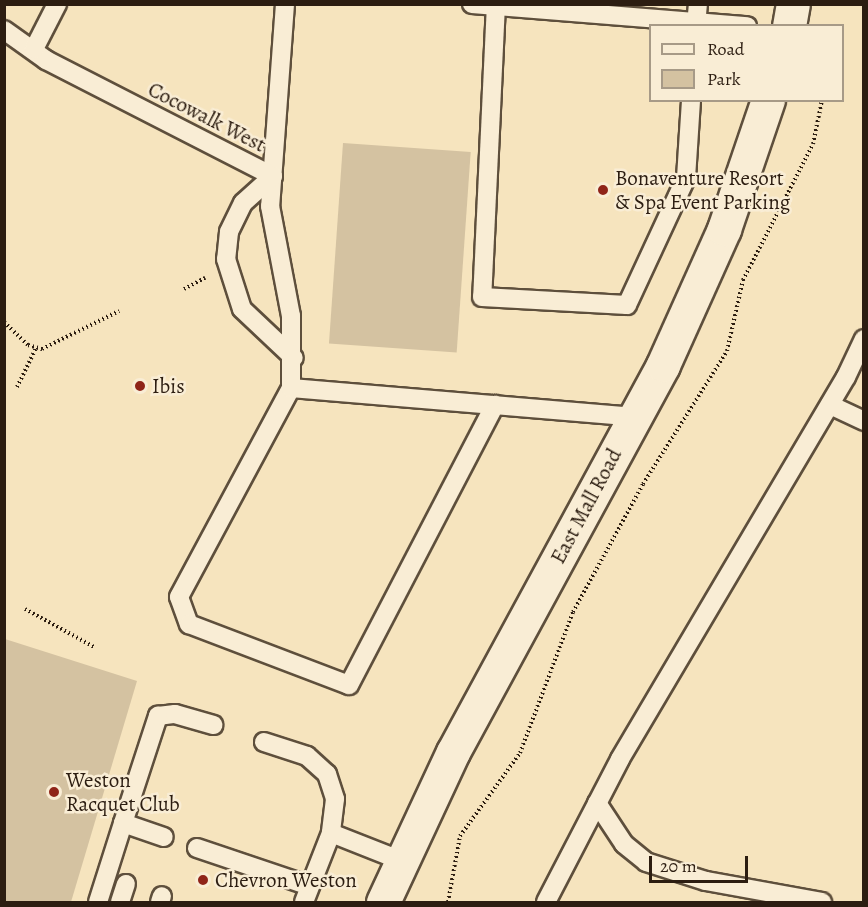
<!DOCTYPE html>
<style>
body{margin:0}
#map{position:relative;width:868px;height:907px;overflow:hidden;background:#f6e4be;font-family:Alegreya,serif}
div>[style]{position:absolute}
.green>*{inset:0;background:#d4c2a1;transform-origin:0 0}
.path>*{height:4px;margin-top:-2px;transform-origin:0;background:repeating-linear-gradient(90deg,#2c1d11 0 1.5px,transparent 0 4.5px)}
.roads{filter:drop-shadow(2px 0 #5e4f3c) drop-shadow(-2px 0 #5e4f3c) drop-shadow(0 2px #5e4f3c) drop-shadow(0 -2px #5e4f3c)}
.service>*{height:18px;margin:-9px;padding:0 9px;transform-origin:9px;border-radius:9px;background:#f9edd5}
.tertiary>*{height:33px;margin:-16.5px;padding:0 16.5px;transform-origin:16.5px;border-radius:16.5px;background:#f9edd5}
.dots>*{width:16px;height:16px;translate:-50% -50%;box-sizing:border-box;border:3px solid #f9edd5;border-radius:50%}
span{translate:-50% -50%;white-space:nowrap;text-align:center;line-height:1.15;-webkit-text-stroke:5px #f9edd5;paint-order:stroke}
.street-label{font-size:21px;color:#2c1d11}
.poi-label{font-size:21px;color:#2c1d11}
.left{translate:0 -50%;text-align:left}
.frame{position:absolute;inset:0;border:6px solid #2c1d11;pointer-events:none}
.legend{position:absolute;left:649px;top:24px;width:195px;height:78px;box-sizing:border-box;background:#f9edd5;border:2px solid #a79a87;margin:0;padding:8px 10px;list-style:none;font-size:18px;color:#2c1d11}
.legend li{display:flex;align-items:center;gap:12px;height:30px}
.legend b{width:30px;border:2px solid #a79a87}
.scale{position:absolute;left:649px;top:856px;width:99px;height:27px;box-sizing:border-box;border:3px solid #2c1d11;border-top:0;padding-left:8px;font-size:18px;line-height:21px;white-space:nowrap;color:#2c1d11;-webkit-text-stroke:4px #f9edd5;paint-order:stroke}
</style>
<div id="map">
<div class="green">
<div style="left:343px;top:143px;width:128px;height:201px;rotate:4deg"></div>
<div style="clip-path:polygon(5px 639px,137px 681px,71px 902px,5px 902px)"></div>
</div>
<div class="path">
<div style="left:184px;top:289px;width:24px;rotate:-28deg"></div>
<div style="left:4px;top:322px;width:33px;rotate:44deg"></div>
<div style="left:28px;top:345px;width:15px;rotate:16deg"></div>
<div style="left:42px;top:349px;width:86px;rotate:-26.3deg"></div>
<div style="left:17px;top:387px;width:43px;rotate:-64deg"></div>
<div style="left:25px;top:609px;width:79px;rotate:28.8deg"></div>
<div style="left:448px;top:902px;width:67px;rotate:-79.7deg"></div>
<div style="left:460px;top:836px;width:102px;rotate:-54.1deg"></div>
<div style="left:520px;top:753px;width:151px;rotate:-69.4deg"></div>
<div style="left:573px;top:612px;width:146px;rotate:-61.3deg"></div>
<div style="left:643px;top:484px;width:157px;rotate:-57.7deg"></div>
<div style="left:727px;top:351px;width:73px;rotate:-77.3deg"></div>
<div style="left:743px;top:280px;width:153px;rotate:-62.8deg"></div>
<div style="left:813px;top:144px;width:45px;rotate:-78.4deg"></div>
</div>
<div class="roads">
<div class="service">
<div style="left:285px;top:4px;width:203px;rotate:94.2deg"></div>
<div style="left:270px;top:206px;width:112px;rotate:79.2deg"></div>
<div style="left:291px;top:316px;width:72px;rotate:90deg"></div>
<div style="left:291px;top:388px;width:237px;rotate:118.2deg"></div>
<div style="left:179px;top:597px;width:29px;rotate:70deg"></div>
<div style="left:189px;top:624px;width:171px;rotate:20.9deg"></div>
<div style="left:349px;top:685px;width:316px;rotate:-62.5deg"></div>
<div style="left:472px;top:4px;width:276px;rotate:4.6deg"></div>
<div style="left:496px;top:4px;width:293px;rotate:92.7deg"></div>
<div style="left:482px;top:297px;width:145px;rotate:3.2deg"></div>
<div style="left:627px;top:305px;width:140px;rotate:-65.1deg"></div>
<div style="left:686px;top:178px;width:78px;rotate:-86.3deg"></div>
<div style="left:696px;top:26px;width:22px;rotate:-85deg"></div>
<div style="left:4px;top:30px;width:52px;rotate:35.5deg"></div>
<div style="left:46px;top:60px;width:255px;rotate:27.1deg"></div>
<div style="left:34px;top:49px;width:51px;rotate:-62.9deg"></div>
<div style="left:273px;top:176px;width:40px;rotate:138deg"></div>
<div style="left:243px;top:203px;width:32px;rotate:116deg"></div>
<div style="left:229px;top:232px;width:27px;rotate:96deg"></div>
<div style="left:226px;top:259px;width:52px;rotate:72.3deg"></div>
<div style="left:242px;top:309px;width:71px;rotate:43.3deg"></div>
<div style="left:291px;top:388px;width:345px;rotate:4.8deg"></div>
<div style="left:830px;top:405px;width:38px;rotate:25deg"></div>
<div style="left:264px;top:742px;width:45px;rotate:18deg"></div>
<div style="left:307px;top:756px;width:27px;rotate:42deg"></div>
<div style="left:327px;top:774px;width:26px;rotate:72deg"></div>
<div style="left:335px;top:799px;width:34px;rotate:97deg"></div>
<div style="left:597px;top:803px;width:49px;rotate:56.6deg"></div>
<div style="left:624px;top:844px;width:28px;rotate:39deg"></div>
<div style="left:646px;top:862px;width:63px;rotate:17.6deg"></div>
<div style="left:706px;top:881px;width:118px;rotate:10.3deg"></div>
<div style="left:123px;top:823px;width:113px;rotate:-71.9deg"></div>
<div style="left:158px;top:716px;width:17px;rotate:-7deg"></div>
<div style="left:175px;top:714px;width:40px;rotate:16deg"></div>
<div style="left:197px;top:848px;width:119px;rotate:18.6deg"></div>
<div style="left:98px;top:902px;width:83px;rotate:-72.4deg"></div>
<div style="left:123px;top:823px;width:43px;rotate:18.9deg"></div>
<div style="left:120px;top:902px;width:19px;rotate:-72deg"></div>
<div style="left:160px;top:902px;width:6px;rotate:-72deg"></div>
<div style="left:304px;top:902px;width:74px;rotate:-68.6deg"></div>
<div style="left:331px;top:833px;width:76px;rotate:21.5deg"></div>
<div style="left:546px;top:902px;width:161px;rotate:-62.6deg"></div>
<div style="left:620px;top:759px;width:444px;rotate:-59.4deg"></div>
<div style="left:846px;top:377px;width:42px;rotate:-64.7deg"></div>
</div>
<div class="tertiary">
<div style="left:789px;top:26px;width:22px;rotate:-80deg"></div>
<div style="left:383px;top:902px;width:166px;rotate:-65deg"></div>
<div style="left:453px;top:752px;width:440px;rotate:-61.5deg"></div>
<div style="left:663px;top:365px;width:149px;rotate:-65.8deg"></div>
<div style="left:724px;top:229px;width:136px;rotate:-71.2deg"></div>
</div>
</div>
<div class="dots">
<div style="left:603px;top:190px;background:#8f2418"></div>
<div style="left:140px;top:386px;background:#8f2418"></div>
<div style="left:54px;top:792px;background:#8f2418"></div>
<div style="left:203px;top:880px;background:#8f2418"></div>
</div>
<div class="street-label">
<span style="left:207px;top:117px;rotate:27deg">Cocowalk West</span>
<span style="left:586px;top:506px;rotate:-62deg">East Mall Road</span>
</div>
<div class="poi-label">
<span class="left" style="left:615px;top:190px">Bonaventure Resort<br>&amp; Spa Event Parking</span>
<span class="left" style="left:152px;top:386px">Ibis</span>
<span class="left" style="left:66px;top:792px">Weston<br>Racquet Club</span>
<span class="left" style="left:215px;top:880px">Chevron Weston</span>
</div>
<div class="frame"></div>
<ul class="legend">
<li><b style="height:8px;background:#f9edd5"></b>Road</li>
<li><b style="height:16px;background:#d4c2a1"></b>Park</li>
</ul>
<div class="scale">20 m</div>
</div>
